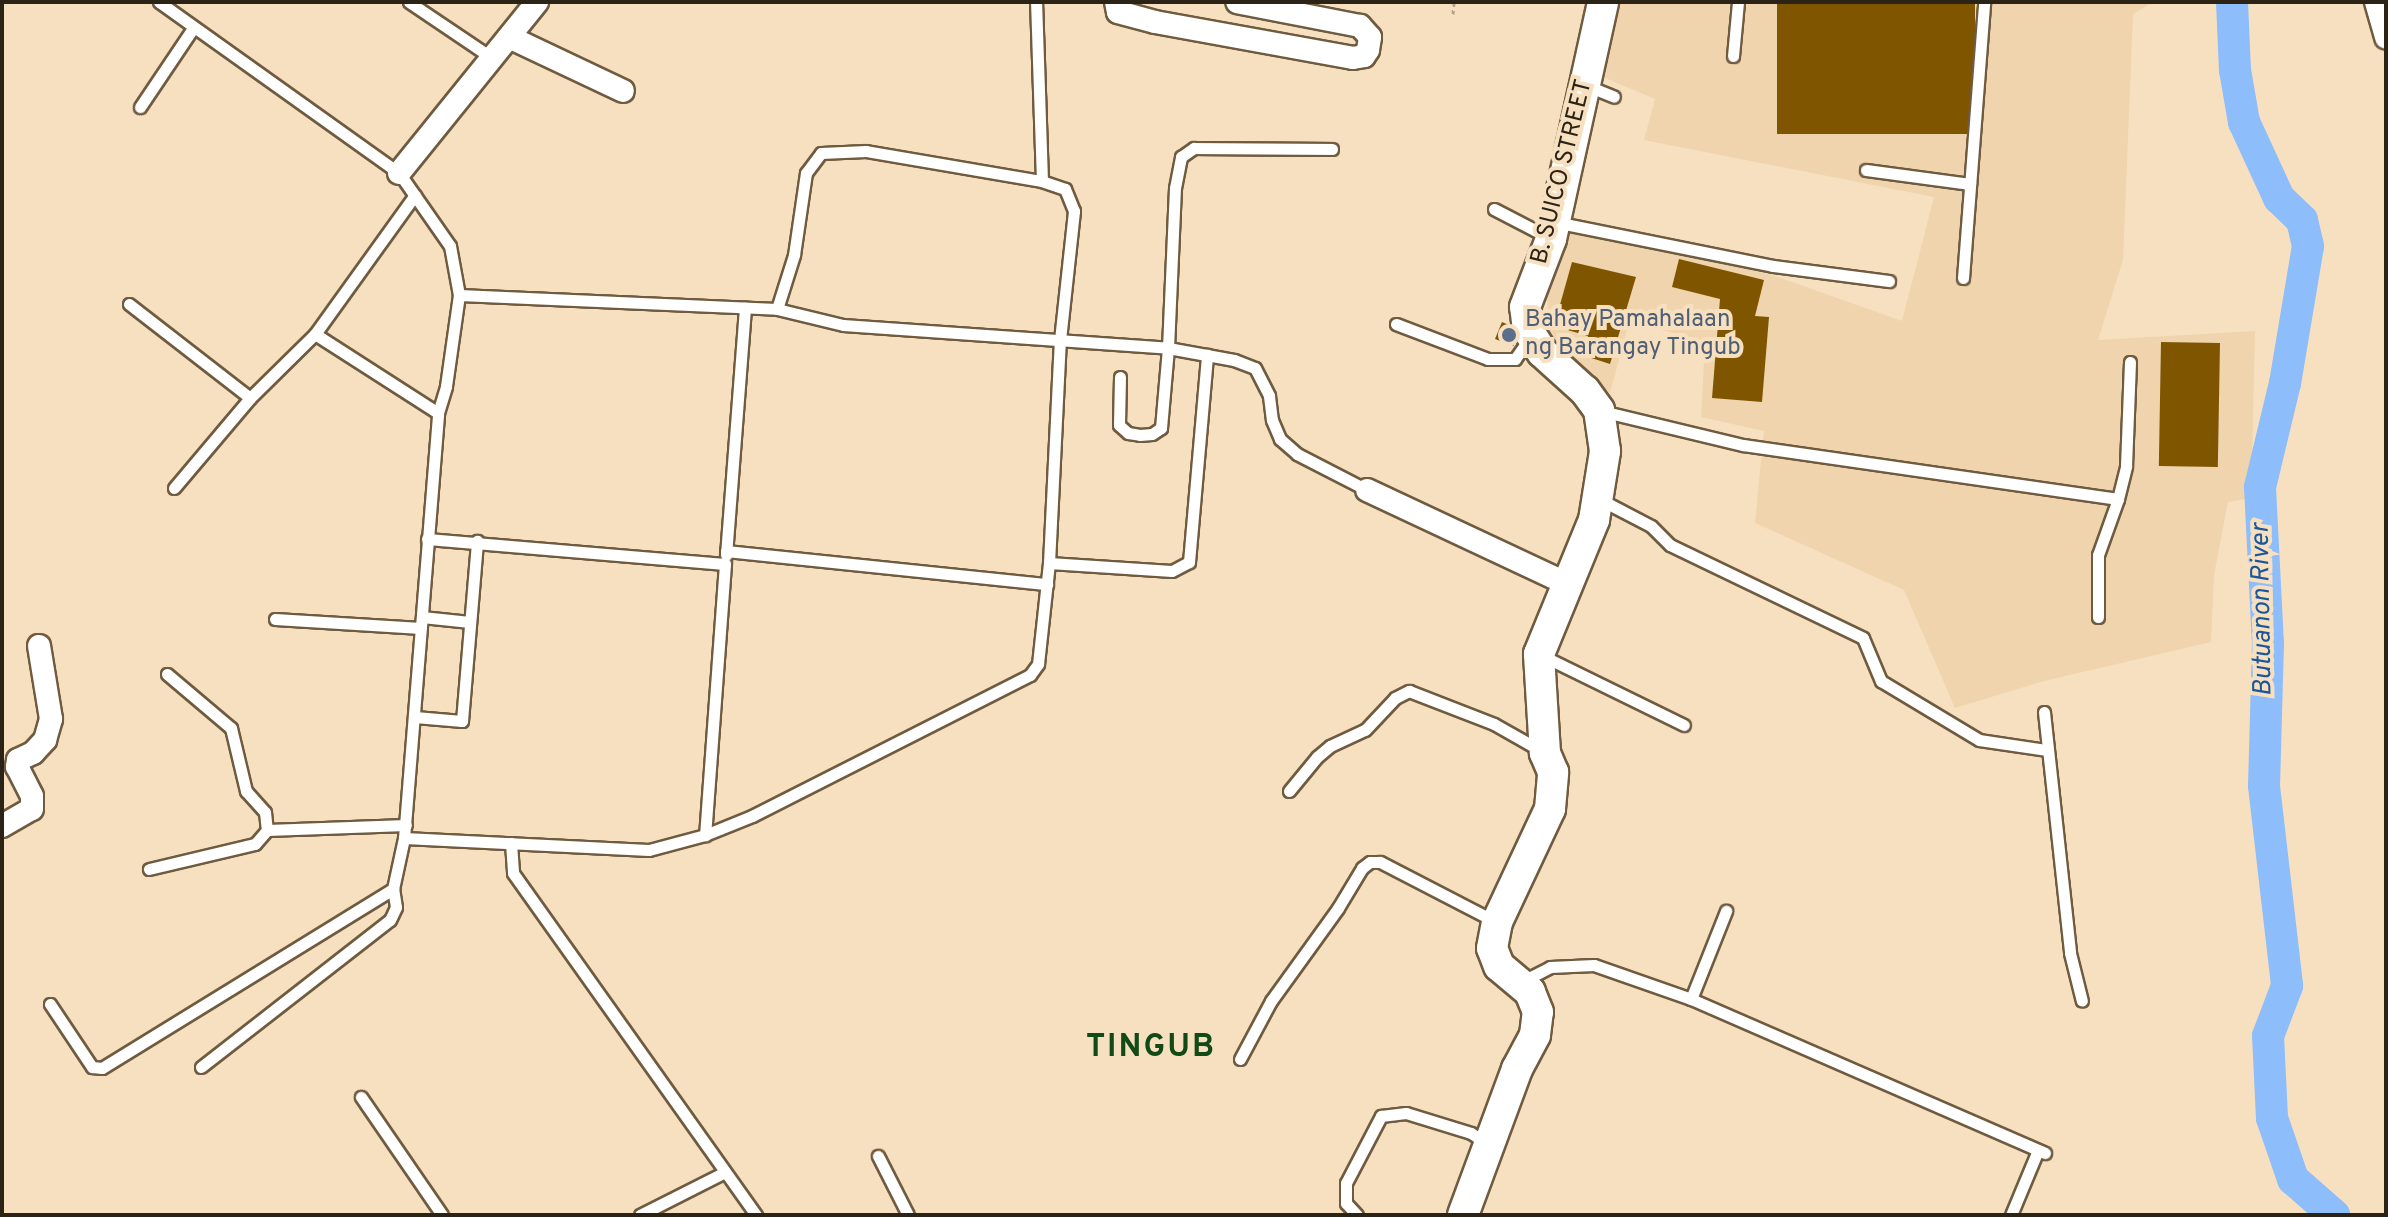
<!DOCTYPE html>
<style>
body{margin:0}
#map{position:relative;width:2388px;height:1217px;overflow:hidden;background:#f7e0c0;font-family:Overpass,sans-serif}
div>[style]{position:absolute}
.built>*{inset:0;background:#efd4ad}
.river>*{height:32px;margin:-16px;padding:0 16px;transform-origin:16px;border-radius:16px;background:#8dbdfb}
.building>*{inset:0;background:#7f5500;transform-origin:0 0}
.path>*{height:3px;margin-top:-1.5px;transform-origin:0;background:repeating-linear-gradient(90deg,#b6a48a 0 4px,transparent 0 8px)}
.roads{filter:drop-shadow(2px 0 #6f5b3f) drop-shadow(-2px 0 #6f5b3f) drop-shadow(0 2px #6f5b3f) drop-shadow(0 -2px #6f5b3f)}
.lane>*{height:11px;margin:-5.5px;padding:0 5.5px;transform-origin:5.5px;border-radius:5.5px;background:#fff}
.street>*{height:22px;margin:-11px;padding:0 11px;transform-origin:11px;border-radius:11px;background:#fff}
.secondary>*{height:30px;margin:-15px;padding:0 15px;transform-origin:15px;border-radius:15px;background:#fff}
.dots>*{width:22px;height:22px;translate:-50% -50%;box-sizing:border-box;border:4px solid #f7e0c0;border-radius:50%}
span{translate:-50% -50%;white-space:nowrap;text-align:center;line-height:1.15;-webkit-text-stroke:8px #f7e0c0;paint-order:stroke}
.street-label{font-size:24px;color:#2c2317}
.service-label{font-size:24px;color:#4e5e75}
.left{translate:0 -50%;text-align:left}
.water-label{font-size:26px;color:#1b569a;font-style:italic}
.district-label{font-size:32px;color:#124a17;font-weight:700;letter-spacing:2px}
.frame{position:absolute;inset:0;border:4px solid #2c2317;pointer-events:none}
</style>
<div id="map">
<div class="built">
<div style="clip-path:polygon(1613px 2px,2153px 2px,2133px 14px,2123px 260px,2098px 340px,2255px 331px,2251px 498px,2228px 502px,2214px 575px,2211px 642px,2044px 681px,1955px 708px,1904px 590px,1755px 523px,1764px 431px,1701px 417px,1705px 341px,1629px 322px,1610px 393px,1549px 342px,1547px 291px,1574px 224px,1778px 277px,1902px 321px,1934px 197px,1644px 140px,1655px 99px,1598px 75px)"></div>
</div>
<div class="river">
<div style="left:2232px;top:2px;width:68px;rotate:87.5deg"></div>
<div style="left:2235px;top:70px;width:53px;rotate:80.2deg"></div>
<div style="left:2244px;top:122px;width:84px;rotate:65.3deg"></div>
<div style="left:2279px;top:198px;width:32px;rotate:44deg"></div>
<div style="left:2302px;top:220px;width:27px;rotate:77deg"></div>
<div style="left:2308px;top:246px;width:139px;rotate:99.5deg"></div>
<div style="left:2285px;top:383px;width:107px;rotate:103.5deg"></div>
<div style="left:2260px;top:487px;width:156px;rotate:87.1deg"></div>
<div style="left:2268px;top:643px;width:143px;rotate:91.6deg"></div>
<div style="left:2264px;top:786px;width:201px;rotate:83.4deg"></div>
<div style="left:2287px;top:986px;width:53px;rotate:110.8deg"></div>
<div style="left:2268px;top:1036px;width:82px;rotate:87.2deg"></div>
<div style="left:2272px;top:1118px;width:65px;rotate:71deg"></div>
<div style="left:2293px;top:1179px;width:55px;rotate:41.3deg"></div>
</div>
<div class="building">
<div style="left:1777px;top:2px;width:198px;height:132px"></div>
<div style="clip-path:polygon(1679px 259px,1764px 280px,1755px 316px,1769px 317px,1762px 402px,1712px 398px,1720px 299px,1672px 287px)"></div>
<div style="clip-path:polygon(1572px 262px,1636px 277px,1610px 364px,1582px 355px,1588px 336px,1554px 326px)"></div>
<div style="clip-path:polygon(1502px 322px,1509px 325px,1514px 346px,1495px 339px)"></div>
<div style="left:2161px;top:342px;width:59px;height:124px;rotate:1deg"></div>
</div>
<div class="path">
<div style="left:1453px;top:14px;width:12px;rotate:-85deg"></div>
</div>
<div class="roads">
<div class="lane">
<div style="left:409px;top:2px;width:100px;rotate:34deg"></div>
<div style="left:1733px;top:56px;width:54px;rotate:-84.7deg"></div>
<div style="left:1585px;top:85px;width:31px;rotate:22deg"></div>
<div style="left:140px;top:107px;width:95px;rotate:-56.1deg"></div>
<div style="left:1866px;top:170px;width:105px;rotate:7.7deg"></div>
<div style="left:1494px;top:209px;width:63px;rotate:27.4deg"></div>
<div style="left:1555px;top:222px;width:222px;rotate:11.4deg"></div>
<div style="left:1773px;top:266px;width:117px;rotate:7.4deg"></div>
<div style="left:1963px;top:278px;width:277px;rotate:-85.6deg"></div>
<div style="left:459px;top:295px;width:318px;rotate:2.5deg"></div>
<div style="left:777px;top:309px;width:68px;rotate:13.6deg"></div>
<div style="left:843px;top:325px;width:326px;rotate:4deg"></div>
<div style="left:1168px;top:348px;width:67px;rotate:10.3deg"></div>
<div style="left:1234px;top:360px;width:22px;rotate:21deg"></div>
<div style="left:1255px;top:368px;width:31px;rotate:63deg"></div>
<div style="left:1269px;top:396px;width:24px;rotate:83deg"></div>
<div style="left:1272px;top:420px;width:21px;rotate:67deg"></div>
<div style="left:1280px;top:439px;width:23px;rotate:41deg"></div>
<div style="left:1297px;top:454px;width:79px;rotate:27.2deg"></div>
<div style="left:129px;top:304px;width:153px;rotate:37.8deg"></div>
<div style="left:777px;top:309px;width:57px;rotate:-72.5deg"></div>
<div style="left:794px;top:255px;width:83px;rotate:-81.7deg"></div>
<div style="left:806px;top:173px;width:25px;rotate:-53deg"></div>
<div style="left:821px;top:153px;width:45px;rotate:-2.5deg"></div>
<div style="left:866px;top:151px;width:179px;rotate:9.7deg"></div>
<div style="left:1042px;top:181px;width:179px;rotate:-91.9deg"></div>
<div style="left:1396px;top:324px;width:98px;rotate:20.8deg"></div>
<div style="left:1488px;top:359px;width:27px"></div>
<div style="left:1515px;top:359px;width:24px;rotate:-55deg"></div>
<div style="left:315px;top:334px;width:146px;rotate:32.7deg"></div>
<div style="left:1120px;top:377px;width:48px;rotate:91.2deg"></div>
<div style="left:1119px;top:425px;width:12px;rotate:42deg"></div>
<div style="left:1128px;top:433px;width:12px;rotate:9deg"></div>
<div style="left:1140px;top:435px;width:12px;rotate:-5deg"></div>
<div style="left:1152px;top:434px;width:11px;rotate:-34deg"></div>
<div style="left:1161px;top:428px;width:80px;rotate:-85deg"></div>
<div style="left:1168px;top:348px;width:160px;rotate:-87.5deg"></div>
<div style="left:1175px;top:188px;width:32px;rotate:-79deg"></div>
<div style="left:1181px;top:157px;width:16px;rotate:-35deg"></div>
<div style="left:1194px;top:148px;width:138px;rotate:0.4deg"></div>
<div style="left:1601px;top:411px;width:146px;rotate:13.5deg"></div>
<div style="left:1743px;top:445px;width:379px;rotate:8.2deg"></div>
<div style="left:2118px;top:499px;width:34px;rotate:-76deg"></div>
<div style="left:2126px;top:466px;width:104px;rotate:-87.8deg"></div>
<div style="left:174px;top:488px;width:118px;rotate:-49.8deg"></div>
<div style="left:250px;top:398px;width:91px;rotate:-44.6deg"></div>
<div style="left:315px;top:334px;width:171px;rotate:-54.3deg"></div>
<div style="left:1601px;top:500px;width:56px;rotate:27.5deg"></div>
<div style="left:1651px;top:526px;width:27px;rotate:45deg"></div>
<div style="left:1670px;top:545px;width:214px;rotate:25.7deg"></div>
<div style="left:1863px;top:638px;width:47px;rotate:67.3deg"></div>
<div style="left:1881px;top:681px;width:114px;rotate:31deg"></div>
<div style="left:1979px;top:740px;width:69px;rotate:8.4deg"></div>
<div style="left:427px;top:539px;width:299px;rotate:4.8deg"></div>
<div style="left:725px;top:564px;width:272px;rotate:94.2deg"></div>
<div style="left:726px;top:551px;width:323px;rotate:5.9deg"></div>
<div style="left:726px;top:555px;width:248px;rotate:-85.6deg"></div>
<div style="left:1049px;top:563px;width:123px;rotate:3.7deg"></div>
<div style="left:1172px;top:571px;width:19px;rotate:-28deg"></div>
<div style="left:1189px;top:562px;width:208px;rotate:-85deg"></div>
<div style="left:422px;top:617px;width:48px;rotate:5.9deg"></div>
<div style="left:2098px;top:617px;width:62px;rotate:-90deg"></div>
<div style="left:2098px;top:555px;width:59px;rotate:-70.3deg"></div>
<div style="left:275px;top:619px;width:146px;rotate:3.5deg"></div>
<div style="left:1541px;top:655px;width:159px;rotate:26.1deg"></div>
<div style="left:167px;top:674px;width:84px;rotate:40.2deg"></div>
<div style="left:231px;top:728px;width:65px;rotate:76.6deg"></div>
<div style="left:246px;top:791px;width:28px;rotate:48deg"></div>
<div style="left:265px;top:812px;width:18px;rotate:84deg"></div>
<div style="left:267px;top:830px;width:139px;rotate:-2.1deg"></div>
<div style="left:2044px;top:712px;width:242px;rotate:83.8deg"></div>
<div style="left:2070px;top:953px;width:49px;rotate:76deg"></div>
<div style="left:415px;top:717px;width:47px;rotate:4.9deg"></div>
<div style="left:462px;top:721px;width:181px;rotate:-85.2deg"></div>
<div style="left:1289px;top:791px;width:44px;rotate:-50.5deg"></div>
<div style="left:1317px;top:757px;width:17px;rotate:-40deg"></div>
<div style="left:1330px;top:746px;width:38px;rotate:-25deg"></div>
<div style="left:1365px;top:730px;width:44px;rotate:-46.8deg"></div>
<div style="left:1395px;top:698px;width:16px;rotate:-27deg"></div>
<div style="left:1409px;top:691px;width:91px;rotate:21.2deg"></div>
<div style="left:1494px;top:724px;width:53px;rotate:29.5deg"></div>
<div style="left:404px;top:838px;width:245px;rotate:2.8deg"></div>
<div style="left:649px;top:850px;width:58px;rotate:-15deg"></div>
<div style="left:705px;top:835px;width:51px;rotate:-22deg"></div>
<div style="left:752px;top:816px;width:312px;rotate:-26.9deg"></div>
<div style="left:1030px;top:675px;width:14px;rotate:-54deg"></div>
<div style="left:1038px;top:664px;width:102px;rotate:-83.8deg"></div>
<div style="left:1049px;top:563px;width:223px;rotate:-87.2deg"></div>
<div style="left:1060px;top:340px;width:130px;rotate:-83.8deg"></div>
<div style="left:1074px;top:211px;width:24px;rotate:-112deg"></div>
<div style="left:1065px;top:189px;width:24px;rotate:-161deg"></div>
<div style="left:511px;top:843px;width:30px;rotate:86deg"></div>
<div style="left:513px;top:873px;width:420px;rotate:54.6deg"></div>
<div style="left:149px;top:869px;width:109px;rotate:-13.3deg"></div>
<div style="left:255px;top:844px;width:18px;rotate:-49deg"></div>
<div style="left:1523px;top:981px;width:30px;rotate:-27deg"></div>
<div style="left:1550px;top:967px;width:44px;rotate:-2.6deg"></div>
<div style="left:1594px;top:965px;width:103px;rotate:19.3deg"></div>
<div style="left:1691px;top:999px;width:386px;rotate:23.5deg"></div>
<div style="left:1691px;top:999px;width:95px;rotate:-68.3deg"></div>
<div style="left:50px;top:1004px;width:76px;rotate:56.3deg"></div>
<div style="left:92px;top:1067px;width:10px;rotate:6deg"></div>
<div style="left:102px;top:1068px;width:342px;rotate:-31.6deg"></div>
<div style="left:393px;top:889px;width:52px;rotate:-77.8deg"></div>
<div style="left:404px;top:838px;width:426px;rotate:-85.4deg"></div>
<div style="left:438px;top:413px;width:28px;rotate:-73deg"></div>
<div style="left:446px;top:386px;width:92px;rotate:-81.9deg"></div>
<div style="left:459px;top:295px;width:50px;rotate:-100.4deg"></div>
<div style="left:450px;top:246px;width:89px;rotate:-124.9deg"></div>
<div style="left:399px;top:173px;width:295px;rotate:-144.5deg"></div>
<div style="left:1240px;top:1059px;width:66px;rotate:-61.9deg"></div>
<div style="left:1271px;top:1001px;width:115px;rotate:-54.2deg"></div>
<div style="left:1338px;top:908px;width:47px;rotate:-59deg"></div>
<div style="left:1362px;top:868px;width:10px;rotate:-37deg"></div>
<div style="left:1370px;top:862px;width:10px"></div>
<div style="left:1380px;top:862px;width:131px;rotate:27.3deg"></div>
<div style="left:201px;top:1067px;width:239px;rotate:-37.9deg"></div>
<div style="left:390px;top:920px;width:14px;rotate:-65deg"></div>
<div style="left:396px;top:907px;width:18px;rotate:-99deg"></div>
<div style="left:361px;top:1097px;width:143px;rotate:55.5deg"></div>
<div style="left:878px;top:1156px;width:66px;rotate:63deg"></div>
<div style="left:640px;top:1215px;width:95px;rotate:-26.8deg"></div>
<div style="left:1357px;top:1215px;width:16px;rotate:-133deg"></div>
<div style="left:1346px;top:1203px;width:20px;rotate:-90deg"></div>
<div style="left:1346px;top:1183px;width:76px;rotate:-62.4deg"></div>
<div style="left:1381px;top:1116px;width:25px;rotate:-7deg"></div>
<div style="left:1406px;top:1113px;width:68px;rotate:17.1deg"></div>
<div style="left:1471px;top:1133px;width:18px;rotate:34deg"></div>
<div style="left:2011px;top:1215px;width:70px;rotate:-67.4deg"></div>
</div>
<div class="street">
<div style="left:1116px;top:2px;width:10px;rotate:79deg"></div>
<div style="left:1118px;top:12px;width:38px;rotate:15deg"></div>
<div style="left:1155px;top:22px;width:201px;rotate:10.3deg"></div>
<div style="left:1353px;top:58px;width:11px;rotate:-10deg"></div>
<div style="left:1364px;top:56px;width:7px;rotate:-56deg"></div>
<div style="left:1368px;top:50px;width:13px;rotate:-81deg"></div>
<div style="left:1370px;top:37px;width:15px;rotate:-132deg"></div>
<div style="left:1360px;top:26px;width:125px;rotate:-169deg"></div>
<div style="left:2376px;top:2px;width:37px;rotate:74deg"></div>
<div style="left:509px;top:37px;width:126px;rotate:25.3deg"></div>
<div style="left:399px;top:173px;width:220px;rotate:-51.1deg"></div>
<div style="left:1367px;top:490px;width:222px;rotate:25.1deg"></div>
<div style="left:2px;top:826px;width:34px;rotate:-30deg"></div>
<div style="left:32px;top:809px;width:13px;rotate:-90deg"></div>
<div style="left:32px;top:796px;width:33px;rotate:-117deg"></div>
<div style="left:17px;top:767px;width:7px;rotate:-82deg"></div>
<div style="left:18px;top:760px;width:17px;rotate:-25deg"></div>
<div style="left:33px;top:753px;width:18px;rotate:-47deg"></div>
<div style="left:45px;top:740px;width:22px;rotate:-74deg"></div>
<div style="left:51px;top:719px;width:74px;rotate:-99.3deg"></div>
</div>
<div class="secondary">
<div style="left:1463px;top:1215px;width:156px;rotate:-69.7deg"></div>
<div style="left:1517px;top:1069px;width:38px;rotate:-62deg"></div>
<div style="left:1535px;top:1035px;width:23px;rotate:-83deg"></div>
<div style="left:1538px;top:1012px;width:22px;rotate:-112deg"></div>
<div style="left:1530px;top:992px;width:40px;rotate:-140deg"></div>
<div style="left:1499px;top:966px;width:19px;rotate:-111deg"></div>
<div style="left:1492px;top:948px;width:26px;rotate:-79deg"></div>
<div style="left:1497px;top:922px;width:125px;rotate:-64.9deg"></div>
<div style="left:1550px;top:809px;width:37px;rotate:-85deg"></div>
<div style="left:1553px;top:772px;width:21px;rotate:-113deg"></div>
<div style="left:1545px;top:753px;width:99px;rotate:-93.5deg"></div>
<div style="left:1539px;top:654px;width:145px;rotate:-67.7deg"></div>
<div style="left:1594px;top:520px;width:70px;rotate:-80.9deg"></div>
<div style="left:1605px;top:451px;width:41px;rotate:-98.3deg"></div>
<div style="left:1599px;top:410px;width:24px;rotate:-126deg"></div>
<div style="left:1585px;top:391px;width:58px;rotate:-137.8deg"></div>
<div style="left:1542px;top:352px;width:26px;rotate:-122deg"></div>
<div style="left:1528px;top:330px;width:23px;rotate:-97deg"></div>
<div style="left:1525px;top:307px;width:73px;rotate:-69.1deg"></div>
<div style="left:1551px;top:239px;width:243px;rotate:-77.6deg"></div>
</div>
</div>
<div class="dots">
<div style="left:1509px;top:335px;background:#5c6f8a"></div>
</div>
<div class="street-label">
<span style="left:1563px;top:172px;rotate:-76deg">B. SUICO STREET</span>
</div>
<div class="service-label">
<span class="left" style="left:1525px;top:335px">Bahay Pamahalaan<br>ng Barangay Tingub</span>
</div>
<div class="water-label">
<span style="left:2263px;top:610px;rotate:-91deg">Butuanon River</span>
</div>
<div class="district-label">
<span style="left:1151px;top:1048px">TINGUB</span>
</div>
<div class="frame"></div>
</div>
